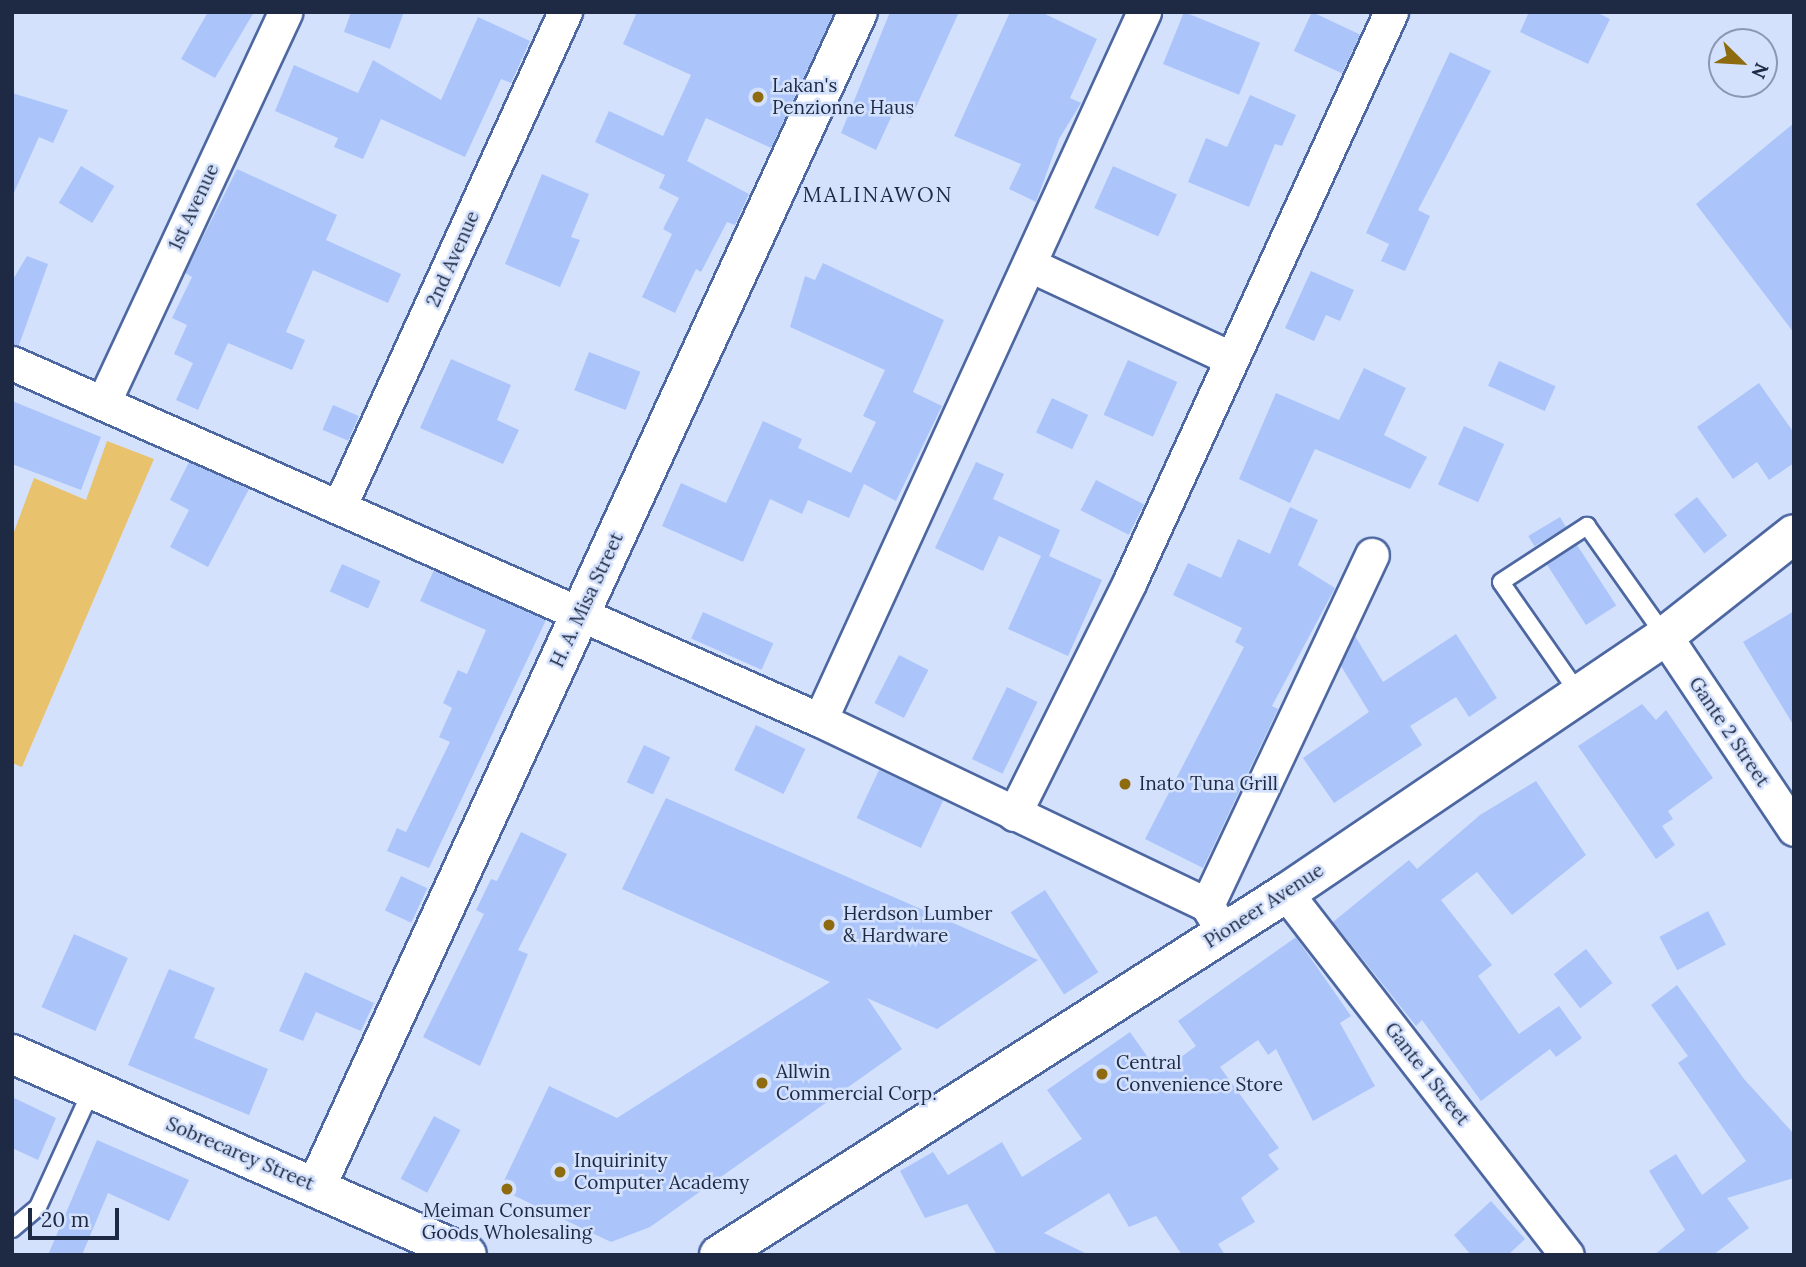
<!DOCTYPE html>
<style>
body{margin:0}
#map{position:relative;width:1806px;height:1267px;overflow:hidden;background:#d4e1fc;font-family:Lora,serif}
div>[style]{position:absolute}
.green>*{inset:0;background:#e9c26e}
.building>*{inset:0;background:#abc5fb;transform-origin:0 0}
.roads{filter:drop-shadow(2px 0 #4d67a1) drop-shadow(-2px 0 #4d67a1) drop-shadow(0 2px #4d67a1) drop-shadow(0 -2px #4d67a1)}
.service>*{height:16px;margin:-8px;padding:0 8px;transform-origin:8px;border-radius:8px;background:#fff}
.minor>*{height:33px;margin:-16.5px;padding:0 16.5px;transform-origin:16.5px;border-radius:16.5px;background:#fff}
.tertiary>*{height:38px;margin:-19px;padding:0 19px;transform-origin:19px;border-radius:19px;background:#fff}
.secondary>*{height:38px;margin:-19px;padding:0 19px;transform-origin:19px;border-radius:19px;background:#fff}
.trunk>*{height:38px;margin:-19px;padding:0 19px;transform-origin:19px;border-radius:19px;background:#fff}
.dots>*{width:19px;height:19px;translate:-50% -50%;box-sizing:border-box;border:4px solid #d4e1fc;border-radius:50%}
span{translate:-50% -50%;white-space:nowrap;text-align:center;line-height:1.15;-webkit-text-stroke:5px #d4e1fc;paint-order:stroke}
.poi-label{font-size:19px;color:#1e2a43}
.left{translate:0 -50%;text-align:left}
.street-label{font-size:19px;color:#1e2a43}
.neighbourhood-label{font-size:21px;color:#1e2a43;letter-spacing:2px}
.frame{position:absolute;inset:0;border:14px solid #1e2a43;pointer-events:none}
.north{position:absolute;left:1708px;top:28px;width:70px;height:70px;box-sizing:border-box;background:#d4e1fc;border:2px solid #8b98b2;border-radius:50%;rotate:114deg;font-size:19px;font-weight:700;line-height:28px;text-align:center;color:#1e2a43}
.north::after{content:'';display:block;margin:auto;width:24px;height:32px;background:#8e6b0f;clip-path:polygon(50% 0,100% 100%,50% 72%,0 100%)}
.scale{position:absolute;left:28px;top:1208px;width:91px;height:32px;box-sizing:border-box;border:4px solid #1e2a43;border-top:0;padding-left:9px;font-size:21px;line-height:24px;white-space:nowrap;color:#1e2a43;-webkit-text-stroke:5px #d4e1fc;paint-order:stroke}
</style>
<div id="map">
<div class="green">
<div style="clip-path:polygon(107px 441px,154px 459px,22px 767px,12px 763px,12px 537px,34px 478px,86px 500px)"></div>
</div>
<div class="building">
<div style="clip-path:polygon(208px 12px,254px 12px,215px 78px,181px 59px)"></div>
<div style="clip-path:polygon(351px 12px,404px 12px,390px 49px,344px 32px)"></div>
<div style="clip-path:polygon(637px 12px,834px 12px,771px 148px,706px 118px,687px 161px,749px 194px,735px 225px,727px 222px,701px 272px,696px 269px,675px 313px,642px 297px,672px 234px,663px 229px,679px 198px,659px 188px,665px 175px,595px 142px,609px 111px,663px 136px,691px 75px,623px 44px)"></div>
<div style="clip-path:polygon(890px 12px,959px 12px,911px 118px,894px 111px,876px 150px,841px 133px)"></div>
<div style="clip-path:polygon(1010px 12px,1041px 12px,1097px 39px,1070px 98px,1081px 103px,1059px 139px,1036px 202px,1009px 189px,1021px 164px,954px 136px)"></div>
<div style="left:1184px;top:12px;width:82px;height:56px;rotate:22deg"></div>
<div style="left:1312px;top:12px;width:53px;height:43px;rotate:25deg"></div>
<div style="clip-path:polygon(1529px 12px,1596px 12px,1610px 19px,1588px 64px,1520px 32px)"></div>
<div style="clip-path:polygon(478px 17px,530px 41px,511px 83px,501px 79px,465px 157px,381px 119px,363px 159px,334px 147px,338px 138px,275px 111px,294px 65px,358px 93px,373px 60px,441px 100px)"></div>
<div style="clip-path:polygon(1450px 52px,1491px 71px,1418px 210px,1430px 216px,1405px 271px,1381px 261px,1389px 244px,1366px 233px)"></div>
<div style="clip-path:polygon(12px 93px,68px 110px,53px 143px,39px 137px,12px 197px)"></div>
<div style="clip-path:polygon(1250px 95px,1296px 115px,1282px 146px,1275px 144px,1249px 207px,1188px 182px,1206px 138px,1227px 147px)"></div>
<div style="clip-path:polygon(1794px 123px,1794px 333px,1696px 204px)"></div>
<div style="left:81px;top:166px;width:39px;height:43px;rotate:31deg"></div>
<div style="left:1113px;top:166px;width:70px;height:46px;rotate:24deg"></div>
<div style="clip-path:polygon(237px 169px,337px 215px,326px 240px,401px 274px,388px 303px,313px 270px,286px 332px,305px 340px,292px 370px,228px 343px,198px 410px,176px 400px,193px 363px,174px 354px,187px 325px,172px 318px,192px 277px,185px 273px)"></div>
<div style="clip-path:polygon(542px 174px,589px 194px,571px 237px,580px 240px,560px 287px,505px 264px)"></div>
<div style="clip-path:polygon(27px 256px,48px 264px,19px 345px,12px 344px,12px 281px)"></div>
<div style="clip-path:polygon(823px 263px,944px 320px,913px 392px,942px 406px,896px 501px,864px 484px,849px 518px,808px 500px,802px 514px,770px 499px,743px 562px,662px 526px,681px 483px,726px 503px,763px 421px,802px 439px,798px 448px,851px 473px,876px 422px,863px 416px,885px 370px,790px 327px,805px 276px,815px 280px)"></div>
<div style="clip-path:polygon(1311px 271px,1354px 290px,1340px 321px,1326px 315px,1314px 341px,1285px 328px)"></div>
<div style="left:589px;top:352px;width:55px;height:41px;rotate:21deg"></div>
<div style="clip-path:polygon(451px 359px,511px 385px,497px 420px,519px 430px,503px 464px,420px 428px)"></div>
<div style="left:1128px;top:360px;width:54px;height:60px;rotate:24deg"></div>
<div style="left:1499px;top:361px;width:62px;height:27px;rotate:24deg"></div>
<div style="clip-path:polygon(1364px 368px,1406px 388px,1384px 435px,1427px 457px,1410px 489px,1315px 449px,1290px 503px,1239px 479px,1276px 393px,1339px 420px)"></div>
<div style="clip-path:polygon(1759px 383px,1794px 433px,1794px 463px,1769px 480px,1757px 462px,1733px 479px,1697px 427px)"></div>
<div style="left:1052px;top:398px;width:40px;height:38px;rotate:25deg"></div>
<div style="clip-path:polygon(12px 401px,101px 437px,81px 490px,12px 464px)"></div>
<div style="left:333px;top:405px;width:28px;height:27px;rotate:23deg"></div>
<div style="left:1464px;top:426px;width:44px;height:64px;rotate:24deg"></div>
<div style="clip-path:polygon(189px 462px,249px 489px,208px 567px,170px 547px,189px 510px,170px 500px)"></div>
<div style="clip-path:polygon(976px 462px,1004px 474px,993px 499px,1060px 530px,1049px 556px,1102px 580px,1068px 656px,1008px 629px,1041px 556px,999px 536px,983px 571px,935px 548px)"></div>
<div style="left:1096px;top:480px;width:54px;height:34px;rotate:27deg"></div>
<div style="left:1697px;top:497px;width:49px;height:29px;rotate:52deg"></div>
<div style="clip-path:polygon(1290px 507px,1318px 520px,1298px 565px,1335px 588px,1272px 706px,1278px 709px,1203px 868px,1145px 839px,1244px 647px,1235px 642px,1242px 628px,1173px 595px,1188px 563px,1221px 578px,1238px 539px,1270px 554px)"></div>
<div style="left:1560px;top:517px;width:12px;height:37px;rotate:59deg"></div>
<div style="left:1577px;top:545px;width:72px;height:36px;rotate:57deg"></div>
<div style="left:342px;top:564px;width:42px;height:30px;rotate:24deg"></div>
<div style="clip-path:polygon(434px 570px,546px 620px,429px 868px,387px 851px,397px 828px,406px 832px,450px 742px,439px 737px,452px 708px,443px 703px,458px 670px,467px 674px,486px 630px,420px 601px)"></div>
<div style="clip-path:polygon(1794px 611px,1794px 726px,1743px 642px)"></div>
<div style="left:703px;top:612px;width:77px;height:29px;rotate:24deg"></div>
<div style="clip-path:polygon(1456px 634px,1497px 698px,1469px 717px,1456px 697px,1410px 726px,1422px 745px,1334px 803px,1303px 758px,1369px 712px,1341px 666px,1355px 636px,1383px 682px)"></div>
<div style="left:899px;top:655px;width:33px;height:54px;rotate:27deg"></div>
<div style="left:1007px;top:687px;width:34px;height:80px;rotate:26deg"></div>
<div style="clip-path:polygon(1642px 704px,1656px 720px,1666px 710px,1713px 778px,1668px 811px,1673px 819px,1662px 826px,1675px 845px,1656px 859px,1578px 746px)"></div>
<div style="left:756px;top:725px;width:55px;height:50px;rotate:26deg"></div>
<div style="left:644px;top:745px;width:29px;height:41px;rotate:25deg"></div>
<div style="left:879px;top:770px;width:71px;height:53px;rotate:25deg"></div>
<div style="clip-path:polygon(1536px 781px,1586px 855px,1512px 915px,1477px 872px,1441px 900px,1492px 965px,1478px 976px,1519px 1034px,1559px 1006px,1582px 1038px,1556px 1057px,1550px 1049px,1481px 1101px,1422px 1020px,1416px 1026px,1333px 922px,1409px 860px,1417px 869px,1480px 815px)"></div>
<div style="clip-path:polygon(666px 798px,1038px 960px,937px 1029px,867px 998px,902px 1049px,650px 1227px,611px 1242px,500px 1189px,549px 1086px,617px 1118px,830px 982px,622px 889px)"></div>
<div style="clip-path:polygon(521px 832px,567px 854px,518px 950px,528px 954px,480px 1066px,423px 1037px,484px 914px,476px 910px,491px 879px,497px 881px)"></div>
<div style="left:401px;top:876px;width:29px;height:38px;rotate:25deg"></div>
<div style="left:1045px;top:890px;width:98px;height:41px;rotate:57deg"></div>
<div style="left:1708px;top:911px;width:38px;height:55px;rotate:62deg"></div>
<div style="left:74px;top:934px;width:59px;height:80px;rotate:24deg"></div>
<div style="clip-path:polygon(1296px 937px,1351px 1016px,1340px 1023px,1375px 1086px,1313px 1121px,1276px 1049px,1268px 1055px,1258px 1040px,1220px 1067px,1279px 1148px,1268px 1155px,1279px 1169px,1241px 1198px,1255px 1222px,1218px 1244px,1225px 1255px,1182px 1255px,1156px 1216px,1129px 1227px,1109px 1193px,1044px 1233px,1089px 1255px,997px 1255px,967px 1204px,925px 1218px,900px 1171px,933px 1152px,948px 1175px,1002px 1142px,1022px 1177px,1082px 1139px,1047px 1090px,1130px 1032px,1159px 1073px,1196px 1046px,1178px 1021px)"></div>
<div style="left:1586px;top:949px;width:43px;height:41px;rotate:52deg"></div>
<div style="clip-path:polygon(169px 969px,215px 988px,194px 1038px,268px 1069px,249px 1115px,128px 1065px)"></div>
<div style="clip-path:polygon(305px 972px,374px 1003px,361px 1031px,316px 1012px,303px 1041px,279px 1031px)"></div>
<div style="clip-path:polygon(1677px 985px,1744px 1079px,1794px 1134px,1794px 1178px,1727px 1198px,1749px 1228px,1713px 1255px,1654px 1255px,1685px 1230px,1649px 1171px,1676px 1154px,1702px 1195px,1746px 1161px,1678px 1063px,1688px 1056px,1651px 1005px)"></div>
<div style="clip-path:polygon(12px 1097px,56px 1118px,38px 1160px,12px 1148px)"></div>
<div style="left:434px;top:1116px;width:30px;height:71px;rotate:28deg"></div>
<div style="clip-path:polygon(97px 1140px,189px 1180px,169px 1221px,108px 1193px,82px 1255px,48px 1255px)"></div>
<div style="clip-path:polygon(1491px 1201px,1525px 1239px,1508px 1255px,1471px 1255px,1454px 1235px)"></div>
</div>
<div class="roads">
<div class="service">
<div style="left:1579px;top:694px;width:136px;rotate:-124.9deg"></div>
<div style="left:1501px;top:582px;width:103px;rotate:-33.1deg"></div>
<div style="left:1587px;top:526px;width:135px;rotate:54.7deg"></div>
<div style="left:12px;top:1229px;width:34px;rotate:-40deg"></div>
<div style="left:38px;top:1207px;width:128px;rotate:-65.4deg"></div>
</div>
<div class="minor">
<div style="left:1030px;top:265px;width:221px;rotate:24.9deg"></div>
<div style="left:12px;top:363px;width:883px;rotate:23.84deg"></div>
<div style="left:820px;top:720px;width:429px;rotate:25.5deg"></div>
<div style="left:1207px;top:905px;width:33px;rotate:59deg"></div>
<div style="left:104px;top:401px;width:429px;rotate:-65deg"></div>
<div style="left:340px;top:505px;width:542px;rotate:-65.47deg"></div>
<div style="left:1665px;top:636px;width:232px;rotate:56.2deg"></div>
<div style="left:820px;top:720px;width:779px;rotate:-65.41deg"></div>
<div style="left:1014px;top:814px;width:260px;rotate:-63.5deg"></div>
<div style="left:1130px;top:581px;width:626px;rotate:-65.36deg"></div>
<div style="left:1286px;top:893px;width:458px;rotate:52.2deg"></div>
<div style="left:1207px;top:905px;width:387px;rotate:-64.8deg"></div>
</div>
<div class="tertiary">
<div style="left:316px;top:1187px;width:1294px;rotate:-65.24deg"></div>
</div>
<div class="secondary">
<div style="left:12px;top:1054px;width:497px;rotate:23.8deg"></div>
</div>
<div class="trunk">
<div style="left:719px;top:1255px;width:673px;rotate:-32.56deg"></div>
<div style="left:1286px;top:893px;width:458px;rotate:-34.1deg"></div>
<div style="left:1665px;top:636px;width:164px;rotate:-38.3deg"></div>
</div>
</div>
<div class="dots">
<div style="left:758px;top:97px;background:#8e6b0f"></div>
<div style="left:1125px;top:784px;background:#8e6b0f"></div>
<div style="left:829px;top:925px;background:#8e6b0f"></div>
<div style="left:1102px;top:1074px;background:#8e6b0f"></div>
<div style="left:762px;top:1083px;background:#8e6b0f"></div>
<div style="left:560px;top:1172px;background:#8e6b0f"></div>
<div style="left:507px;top:1189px;background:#8e6b0f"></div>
</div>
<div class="poi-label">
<span class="left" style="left:772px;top:97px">Lakan's<br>Penzionne Haus</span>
<span class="left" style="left:1139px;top:784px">Inato Tuna Grill</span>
<span class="left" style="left:843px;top:925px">Herdson Lumber<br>&amp; Hardware</span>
<span class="left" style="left:1116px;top:1074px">Central<br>Convenience Store</span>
<span class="left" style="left:776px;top:1083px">Allwin<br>Commercial Corp.</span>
<span class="left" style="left:574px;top:1172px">Inquirinity<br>Computer Academy</span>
<span style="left:507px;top:1222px">Meiman Consumer<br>Goods Wholesaling</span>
</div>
<div class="street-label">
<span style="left:194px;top:207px;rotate:-65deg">1st Avenue</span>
<span style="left:453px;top:259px;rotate:-66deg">2nd Avenue</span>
<span style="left:587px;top:600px;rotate:-65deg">H. A. Misa Street</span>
<span style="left:1729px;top:732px;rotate:56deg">Gante 2 Street</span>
<span style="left:1264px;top:906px;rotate:-33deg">Pioneer Avenue</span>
<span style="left:1427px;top:1074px;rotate:52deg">Gante 1 Street</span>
<span style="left:240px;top:1154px;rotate:23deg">Sobrecarey Street</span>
</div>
<div class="neighbourhood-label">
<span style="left:878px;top:195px">MALINAWON</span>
</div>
<div class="frame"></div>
<div class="north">N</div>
<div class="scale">20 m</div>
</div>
